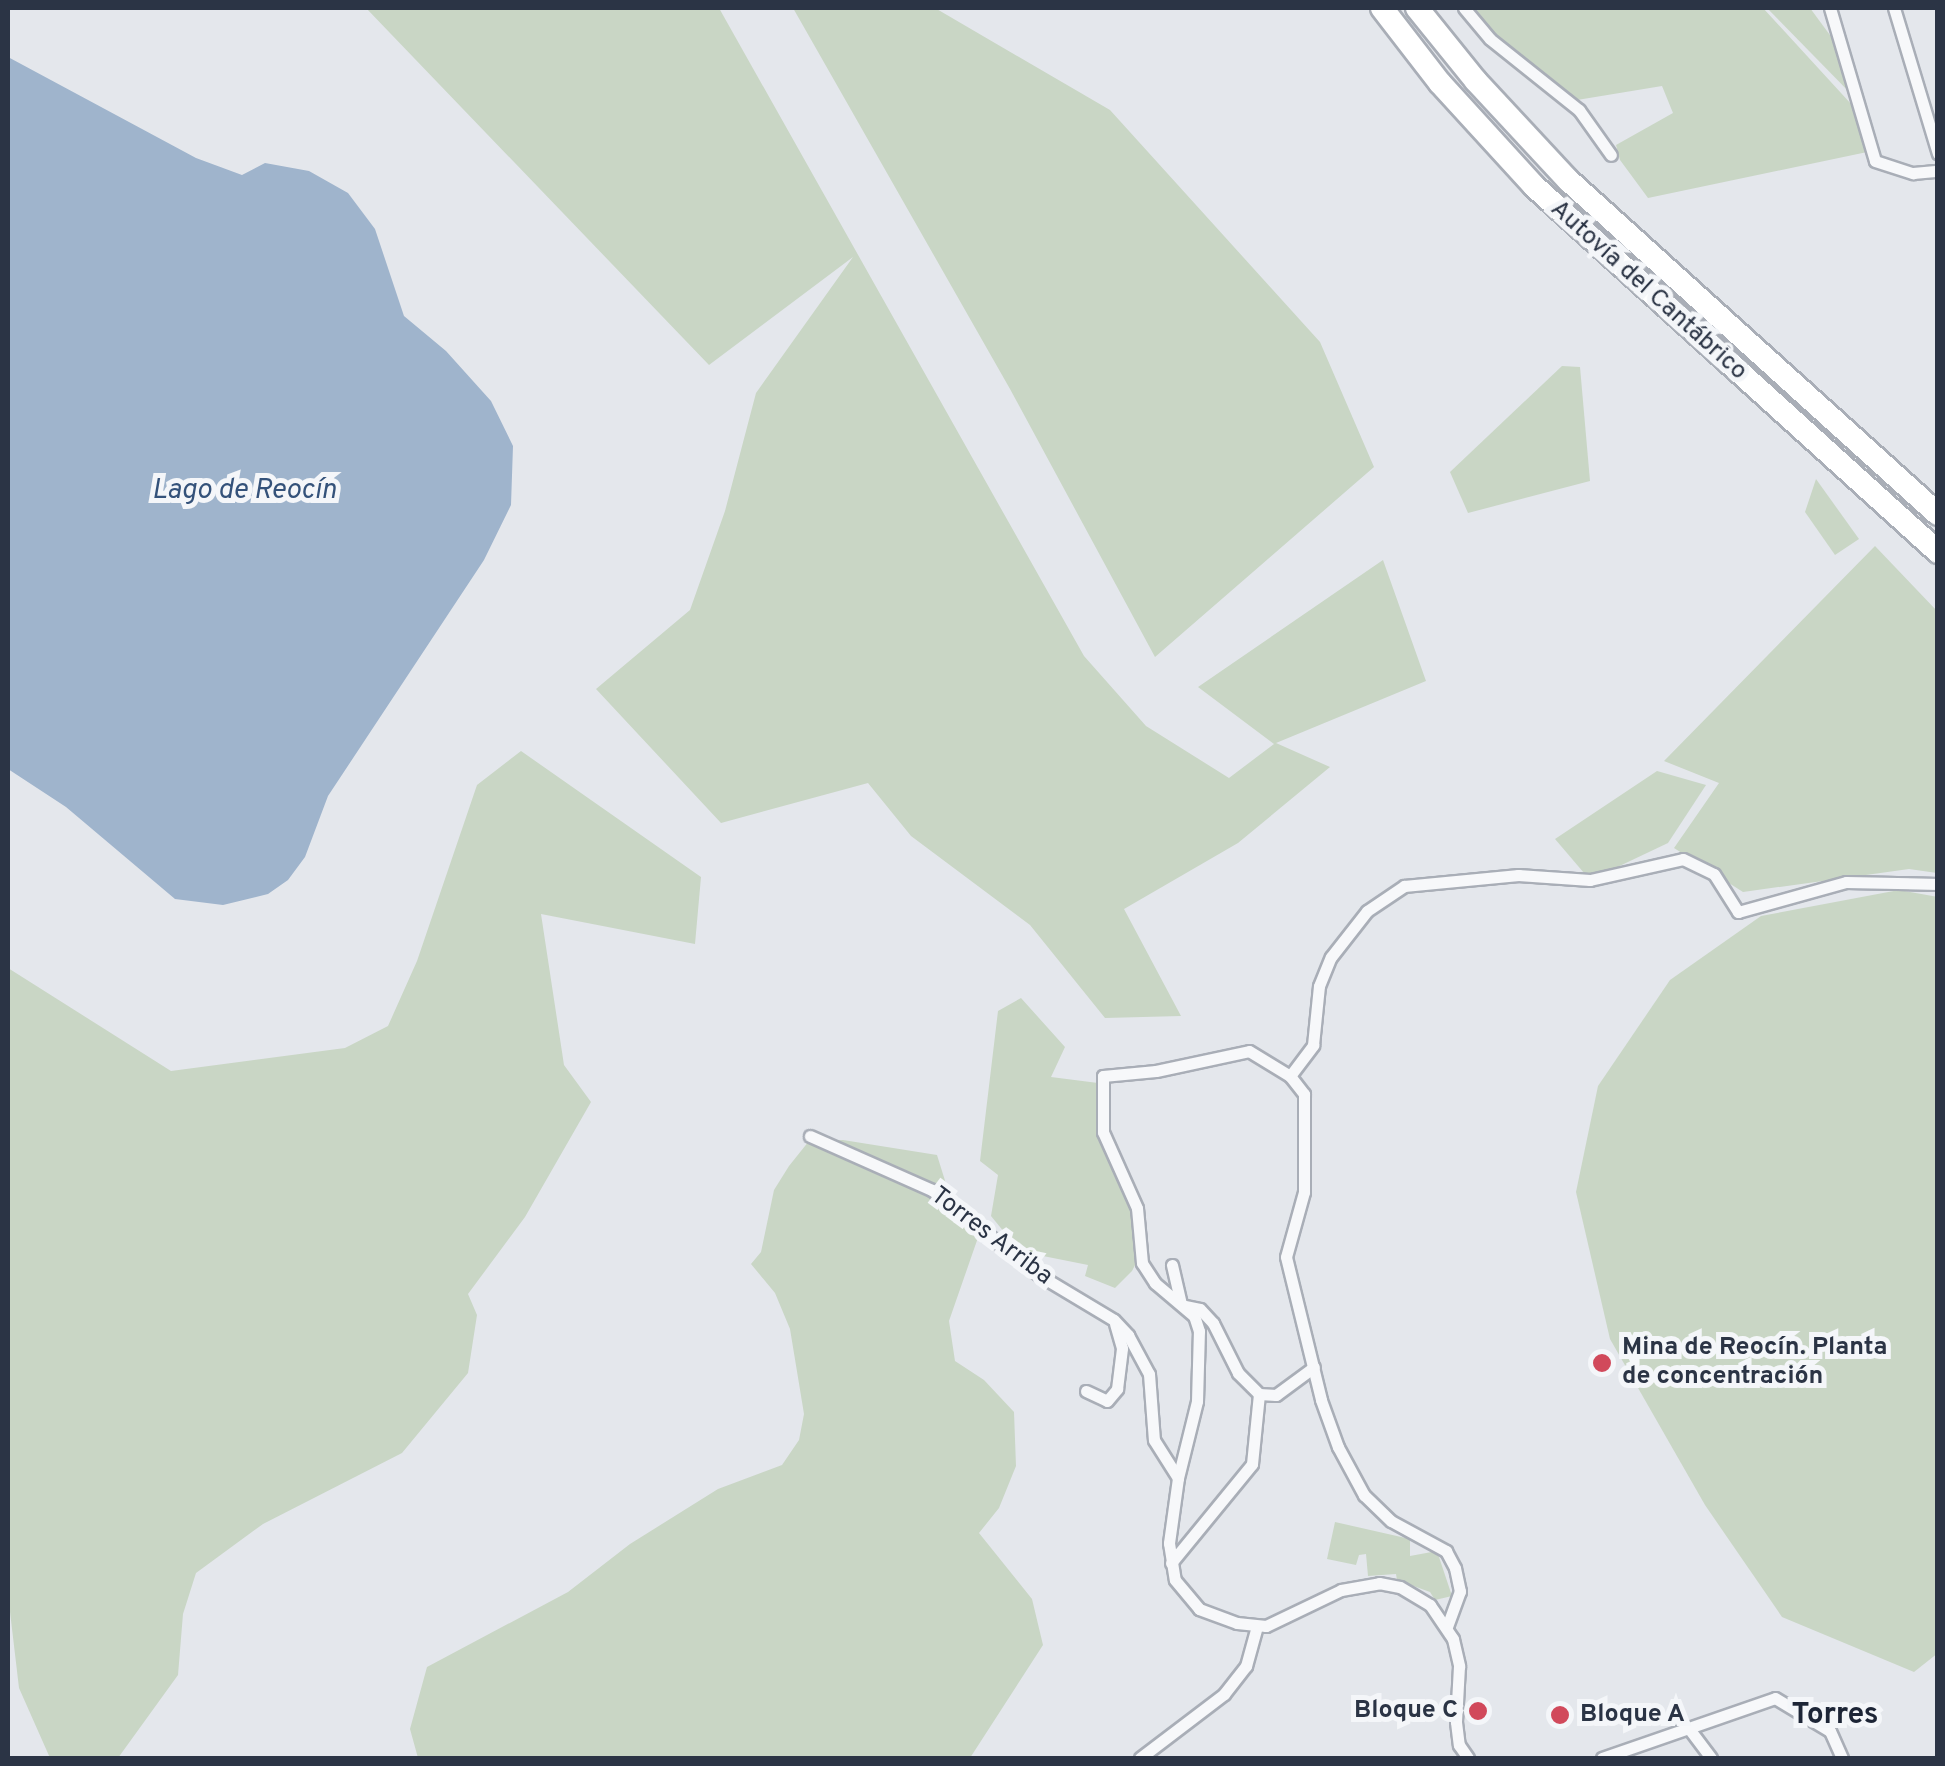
<!DOCTYPE html>
<meta charset="utf-8">
<style>
body{margin:0}
#map{position:relative;width:1945px;height:1766px;overflow:hidden;background:#e4e7ec;font-family:Overpass,sans-serif}
div>[style]{position:absolute}
.green>*{inset:0;background:#c9d6c5}
.water>*{inset:0;background:#9fb4cc}
.roads{filter:drop-shadow(2px 0 #a9aeb7) drop-shadow(-2px 0 #a9aeb7) drop-shadow(0 2px #a9aeb7) drop-shadow(0 -2px #a9aeb7)}
.street>*{height:11px;margin:-5.5px;padding:0 5.5px;transform-origin:5.5px;border-radius:5.5px;background:#f7f8fa}
.highway>*{height:22px;margin:-11px;padding:0 11px;transform-origin:11px;border-radius:11px;background:#fff}
.dots>*{width:28px;height:28px;translate:-50% -50%;box-sizing:border-box;border:5px solid #f4f6f9;border-radius:50%}
span{translate:-50% -50%;white-space:nowrap;text-align:center;line-height:1.15;-webkit-text-stroke:10px #f4f6f9;paint-order:stroke}
.street-label{font-size:25px;color:#2b3445}
.poi-label{font-size:25px;color:#2b3445;font-weight:700}
.left{translate:0 -50%;text-align:left}
.right{translate:-100% -50%;text-align:right}
.water-label{font-size:28px;color:#34527a;font-style:italic}
.quarter-label{font-size:30px;color:#1d2536;font-weight:700}
.frame{position:absolute;inset:0;border:10px solid #2b3445;pointer-events:none}
</style>
<div id="map">
<div class="green">
<div style="clip-path:polygon(366px 8px,719px 8px,1084px 656px,1146px 726px,1229px 778px,1274px 744px,1198px 687px,1383px 560px,1426px 681px,1276px 743px,1330px 767px,1238px 843px,1124px 909px,1181px 1016px,1105px 1018px,1030px 925px,911px 836px,868px 783px,721px 823px,596px 689px,690px 610px,725px 511px,756px 393px,853px 257px,709px 365px)"></div>
<div style="clip-path:polygon(793px 8px,935px 8px,1110px 110px,1320px 342px,1374px 467px,1155px 657px,1010px 389px)"></div>
<div style="clip-path:polygon(1467px 8px,1763px 8px,1863px 117px,1872px 151px,1648px 198px,1620px 160px,1616px 145px,1673px 113px,1662px 86px,1571px 101px,1492px 34px)"></div>
<div style="clip-path:polygon(1767px 8px,1810px 8px,1838px 46px,1858px 101px)"></div>
<div style="clip-path:polygon(1562px 366px,1580px 367px,1590px 481px,1468px 513px,1450px 472px)"></div>
<div style="clip-path:polygon(1816px 479px,1859px 539px,1835px 555px,1805px 512px)"></div>
<div style="clip-path:polygon(1875px 546px,1937px 611px,1937px 873px,1909px 869px,1743px 892px,1674px 848px,1719px 783px,1664px 761px)"></div>
<div style="clip-path:polygon(521px 751px,701px 877px,695px 944px,541px 914px,564px 1065px,591px 1102px,525px 1217px,468px 1294px,477px 1315px,468px 1373px,402px 1453px,263px 1524px,196px 1573px,183px 1614px,178px 1675px,118px 1758px,50px 1758px,19px 1688px,8px 1595px,8px 968px,171px 1071px,345px 1048px,388px 1026px,417px 961px,477px 785px)"></div>
<div style="clip-path:polygon(1657px 771px,1706px 785px,1668px 843px,1590px 880px,1555px 839px)"></div>
<div style="clip-path:polygon(1899px 890px,1938px 897px,1938px 1653px,1914px 1672px,1782px 1617px,1705px 1505px,1610px 1339px,1576px 1192px,1598px 1086px,1670px 980px,1761px 916px)"></div>
<div style="clip-path:polygon(1021px 998px,1065px 1047px,1051px 1077px,1098px 1083px,1101px 1133px,1129px 1193px,1139px 1257px,1132px 1271px,1115px 1288px,1085px 1276px,1088px 1265px,1033px 1254px,1009px 1238px,991px 1216px,998px 1175px,980px 1161px,998px 1011px)"></div>
<div style="clip-path:polygon(843px 1140px,937px 1155px,952px 1203px,981px 1229px,949px 1321px,955px 1361px,984px 1380px,1014px 1412px,1016px 1466px,999px 1508px,979px 1533px,1032px 1599px,1043px 1645px,970px 1758px,418px 1758px,410px 1729px,427px 1667px,568px 1592px,630px 1544px,718px 1489px,782px 1465px,799px 1440px,804px 1414px,790px 1329px,775px 1293px,751px 1264px,761px 1252px,774px 1190px,789px 1166px,809px 1141px)"></div>
<div style="clip-path:polygon(1335px 1522px,1410px 1539px,1410px 1556px,1437px 1551px,1452px 1596px,1435px 1600px,1430px 1592px,1397px 1580px,1396px 1574px,1368px 1576px,1366px 1554px,1359px 1555px,1356px 1565px,1327px 1559px)"></div>
</div>
<div class="water">
<div style="clip-path:polygon(8px 57px,196px 158px,242px 175px,265px 163px,309px 171px,348px 193px,375px 229px,404px 316px,446px 351px,491px 401px,513px 446px,511px 505px,484px 560px,328px 796px,305px 857px,288px 880px,268px 894px,223px 905px,175px 899px,66px 807px,8px 769px)"></div>
</div>
<div class="roads">
<div class="street">
<div style="left:1464px;top:8px;width:40px;rotate:50deg"></div>
<div style="left:1490px;top:39px;width:114px;rotate:38.6deg"></div>
<div style="left:1579px;top:110px;width:55px;rotate:54.6deg"></div>
<div style="left:1830px;top:8px;width:159px;rotate:73.6deg"></div>
<div style="left:1875px;top:161px;width:40px;rotate:18deg"></div>
<div style="left:1913px;top:173px;width:25px;rotate:-5deg"></div>
<div style="left:1894px;top:8px;width:152px;rotate:73.2deg"></div>
<div style="left:1290px;top:1076px;width:39px;rotate:-53deg"></div>
<div style="left:1313px;top:1045px;width:59px;rotate:-84.2deg"></div>
<div style="left:1319px;top:986px;width:31px;rotate:-68deg"></div>
<div style="left:1331px;top:957px;width:58px;rotate:-52deg"></div>
<div style="left:1367px;top:911px;width:45px;rotate:-34deg"></div>
<div style="left:1404px;top:886px;width:115px;rotate:-5.5deg"></div>
<div style="left:1518px;top:875px;width:72px;rotate:4deg"></div>
<div style="left:1590px;top:880px;width:95px;rotate:-12.7deg"></div>
<div style="left:1683px;top:859px;width:34px;rotate:26deg"></div>
<div style="left:1714px;top:874px;width:45px;rotate:57.7deg"></div>
<div style="left:1738px;top:912px;width:112px;rotate:-15.5deg"></div>
<div style="left:1846px;top:882px;width:92px;rotate:1.2deg"></div>
<div style="left:810px;top:1136px;width:133px;rotate:23.9deg"></div>
<div style="left:932px;top:1190px;width:137px;rotate:38.5deg"></div>
<div style="left:1039px;top:1275px;width:87px;rotate:31deg"></div>
<div style="left:1114px;top:1320px;width:21px;rotate:47deg"></div>
<div style="left:1128px;top:1335px;width:44px;rotate:61.7deg"></div>
<div style="left:1149px;top:1374px;width:66px;rotate:85.7deg"></div>
<div style="left:1154px;top:1440px;width:45px;rotate:57.7deg"></div>
<div style="left:1178px;top:1478px;width:66px;rotate:97.9deg"></div>
<div style="left:1169px;top:1543px;width:37px;rotate:81deg"></div>
<div style="left:1175px;top:1580px;width:38px;rotate:50deg"></div>
<div style="left:1199px;top:1609px;width:40px;rotate:20.2deg"></div>
<div style="left:1237px;top:1623px;width:29px;rotate:6deg"></div>
<div style="left:1266px;top:1626px;width:83px;rotate:-25.6deg"></div>
<div style="left:1341px;top:1590px;width:39px;rotate:-10deg"></div>
<div style="left:1379px;top:1583px;width:21px;rotate:11deg"></div>
<div style="left:1400px;top:1587px;width:35px;rotate:31deg"></div>
<div style="left:1430px;top:1605px;width:41px;rotate:55.9deg"></div>
<div style="left:1453px;top:1639px;width:28px;rotate:77deg"></div>
<div style="left:1459px;top:1666px;width:56px;rotate:93.1deg"></div>
<div style="left:1456px;top:1722px;width:23px;rotate:83deg"></div>
<div style="left:1459px;top:1745px;width:16px;rotate:55deg"></div>
<div style="left:1172px;top:1265px;width:39px;rotate:77deg"></div>
<div style="left:1185px;top:1306px;width:15px;rotate:11deg"></div>
<div style="left:1200px;top:1309px;width:19px;rotate:47deg"></div>
<div style="left:1213px;top:1323px;width:56px;rotate:63.4deg"></div>
<div style="left:1238px;top:1373px;width:30px;rotate:45deg"></div>
<div style="left:1259px;top:1394px;width:17px;rotate:3deg"></div>
<div style="left:1276px;top:1395px;width:47px;rotate:-36.4deg"></div>
<div style="left:1086px;top:1391px;width:23px;rotate:25deg"></div>
<div style="left:1107px;top:1401px;width:16px;rotate:-50deg"></div>
<div style="left:1117px;top:1389px;width:41px;rotate:-83deg"></div>
<div style="left:1122px;top:1348px;width:25px;rotate:-106deg"></div>
<div style="left:1178px;top:1478px;width:79px;rotate:-76.1deg"></div>
<div style="left:1197px;top:1401px;width:70px;rotate:-88.4deg"></div>
<div style="left:1199px;top:1331px;width:16px;rotate:-108deg"></div>
<div style="left:1194px;top:1316px;width:51px;rotate:-139.8deg"></div>
<div style="left:1155px;top:1283px;width:24px;rotate:-123deg"></div>
<div style="left:1142px;top:1263px;width:55px;rotate:-95.2deg"></div>
<div style="left:1137px;top:1208px;width:83px;rotate:-114.1deg"></div>
<div style="left:1103px;top:1132px;width:56px;rotate:-90deg"></div>
<div style="left:1103px;top:1076px;width:53px;rotate:-5.4deg"></div>
<div style="left:1156px;top:1071px;width:95px;rotate:-12.1deg"></div>
<div style="left:1249px;top:1051px;width:48px;rotate:31.4deg"></div>
<div style="left:1290px;top:1076px;width:23px;rotate:52deg"></div>
<div style="left:1304px;top:1094px;width:98px;rotate:90deg"></div>
<div style="left:1304px;top:1192px;width:67px;rotate:105.5deg"></div>
<div style="left:1286px;top:1257px;width:147px;rotate:76.2deg"></div>
<div style="left:1321px;top:1400px;width:50px;rotate:70.1deg"></div>
<div style="left:1338px;top:1447px;width:55px;rotate:61.6deg"></div>
<div style="left:1364px;top:1495px;width:37px;rotate:44deg"></div>
<div style="left:1391px;top:1521px;width:63px;rotate:28.6deg"></div>
<div style="left:1446px;top:1551px;width:19px;rotate:62deg"></div>
<div style="left:1455px;top:1568px;width:24px;rotate:78deg"></div>
<div style="left:1460px;top:1591px;width:38px;rotate:110deg"></div>
<div style="left:1171px;top:1563px;width:128px;rotate:-50.7deg"></div>
<div style="left:1252px;top:1464px;width:70px;rotate:-84.3deg"></div>
<div style="left:1690px;top:1730px;width:35px;rotate:53deg"></div>
<div style="left:1140px;top:1758px;width:106px;rotate:-37.3deg"></div>
<div style="left:1224px;top:1694px;width:36px;rotate:-52deg"></div>
<div style="left:1246px;top:1666px;width:41px;rotate:-74.6deg"></div>
<div style="left:1602px;top:1758px;width:183px;rotate:-19.1deg"></div>
<div style="left:1775px;top:1698px;width:64px;rotate:31deg"></div>
<div style="left:1830px;top:1731px;width:30px;rotate:66deg"></div>
</div>
<div class="highway">
<div style="left:1382px;top:8px;width:95px;rotate:52.3deg"></div>
<div style="left:1440px;top:83px;width:139px;rotate:47.6deg"></div>
<div style="left:1534px;top:186px;width:545px;rotate:42.17deg"></div>
<div style="left:1417px;top:8px;width:94px;rotate:51.1deg"></div>
<div style="left:1476px;top:81px;width:135px;rotate:47.1deg"></div>
<div style="left:1568px;top:180px;width:498px;rotate:42.1deg"></div>
</div>
</div>
<div class="dots">
<div style="left:1602px;top:1363px;background:#d1495b"></div>
<div style="left:1478px;top:1711px;background:#d1495b"></div>
<div style="left:1560px;top:1715px;background:#d1495b"></div>
</div>
<div class="street-label">
<span style="left:1648px;top:291px;rotate:42deg">Autovía del Cantábrico</span>
<span style="left:991px;top:1237px;rotate:37deg">Torres Arriba</span>
</div>
<div class="poi-label">
<span class="left" style="left:1622px;top:1363px">Mina de Reocín. Planta<br>de concentración</span>
<span class="right" style="left:1458px;top:1711px">Bloque C</span>
<span class="left" style="left:1580px;top:1715px">Bloque A</span>
</div>
<div class="water-label">
<span style="left:244px;top:491px">Lago de Reocín</span>
</div>
<div class="quarter-label">
<span style="left:1835px;top:1716px">Torres</span>
</div>
<div class="frame"></div>
</div>
